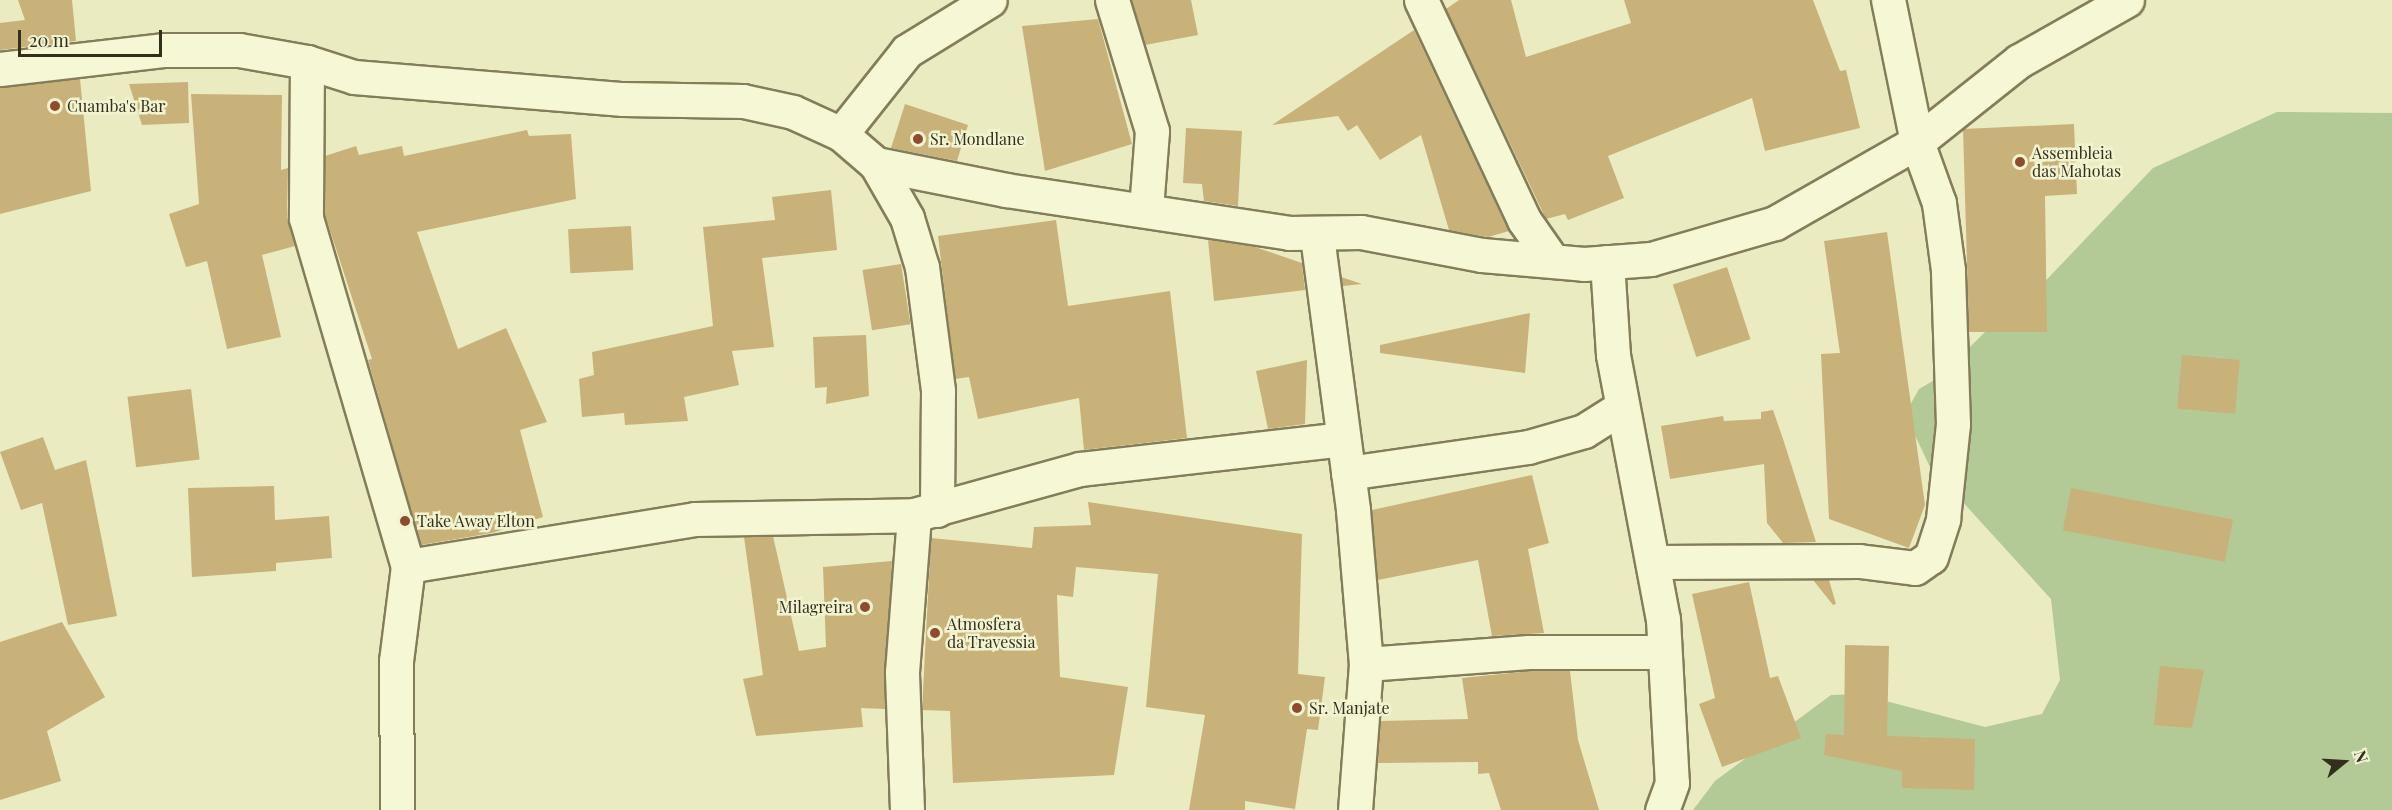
<!DOCTYPE html>
<style>
body{margin:0}
#map{position:relative;width:2392px;height:810px;overflow:hidden;background:#ebebc1;font-family:"Playfair Display",serif}
div>[style]{position:absolute}
.green>*{inset:0;background:#b3c996}
.building>*{inset:0;background:#c8b279;transform-origin:0 0}
.roads{filter:drop-shadow(2px 0 #847d5a) drop-shadow(-2px 0 #847d5a) drop-shadow(0 2px #847d5a) drop-shadow(0 -2px #847d5a)}
.minor>*{height:33px;margin:-16.5px;padding:0 16.5px;transform-origin:16.5px;border-radius:16.5px;background:#f6f7d4}
.dots>*{width:16px;height:16px;translate:-50% -50%;box-sizing:border-box;border:3px solid #f2f3d0;border-radius:50%}
span{translate:-50% -50%;white-space:nowrap;text-align:center;line-height:1.15;-webkit-text-stroke:5px #f2f3d0;paint-order:stroke}
.poi-label{font-size:16px;color:#342f1d}
.left{translate:0 -50%;text-align:left}
.right{translate:-100% -50%;text-align:right}
.north{position:absolute;left:2314px;top:732px;width:60px;height:60px;-webkit-text-stroke:4px #f2f3d0;paint-order:stroke;rotate:72deg;font-size:16px;font-weight:700;line-height:24px;text-align:center;color:#342f1d}
.north::after{content:'';display:block;margin:auto;width:21px;height:27px;background:#342f1d;clip-path:polygon(50% 0,100% 100%,50% 72%,0 100%)}
.scale{position:absolute;left:18px;top:30px;width:144px;height:27px;box-sizing:border-box;border:3px solid #342f1d;border-top:0;padding-left:8px;font-size:18px;line-height:21px;white-space:nowrap;color:#342f1d;-webkit-text-stroke:4px #f2f3d0;paint-order:stroke}
</style>
<div id="map">
<div class="green">
<div style="clip-path:polygon(2277px 112px,2392px 113px,2392px 810px,1693px 810px,1715px 781px,1831px 695px,1859px 694px,1985px 727px,2042px 714px,2060px 680px,2051px 599px,1929px 465px,1905px 414px,1919px 389px,1940px 377px,1985px 332px,2014px 314px,2153px 168px)"></div>
</div>
<div class="building">
<div style="clip-path:polygon(18px 0,72px 0,76px 41px,0 50px,0 23px,25px 20px)"></div>
<div style="clip-path:polygon(1132px 0,1191px 0,1198px 35px,1145px 45px)"></div>
<div style="clip-path:polygon(1459px 0,1511px 0,1526px 57px,1631px 23px,1624px 0,1813px 0,1840px 71px,1846px 70px,1860px 128px,1765px 151px,1752px 98px,1608px 156px,1624px 198px,1568px 220px,1565px 214px,1546px 219px,1446px 9px)"></div>
<div style="clip-path:polygon(1098px 19px,1132px 144px,1045px 171px,1022px 26px)"></div>
<div style="clip-path:polygon(1414px 30px,1507px 228px,1509px 231px,1488px 237px,1449px 230px,1421px 135px,1380px 160px,1357px 125px,1348px 131px,1338px 116px,1272px 125px)"></div>
<div style="clip-path:polygon(80px 79px,91px 191px,0 214px,0 87px)"></div>
<div style="clip-path:polygon(188px 82px,189px 123px,142px 125px,129px 84px)"></div>
<div style="clip-path:polygon(191px 94px,282px 95px,281px 170px,288px 168px,287px 218px,295px 246px,262px 255px,281px 337px,227px 349px,207px 261px,186px 267px,169px 214px,199px 204px)"></div>
<div style="clip-path:polygon(905px 104px,968px 125px,957px 161px,891px 148px)"></div>
<div style="clip-path:polygon(2074px 124px,2077px 194px,2045px 196px,2047px 332px,1969px 332px,1963px 129px)"></div>
<div style="clip-path:polygon(1186px 128px,1242px 131px,1238px 206px,1204px 201px,1202px 184px,1183px 183px)"></div>
<div style="clip-path:polygon(527px 130px,529px 136px,571px 134px,576px 199px,417px 232px,458px 349px,506px 328px,547px 422px,520px 430px,543px 517px,492px 533px,421px 545px,368px 360px,372px 359px,325px 215px,325px 156px,356px 146px,359px 155px,402px 146px,404px 156px)"></div>
<div style="clip-path:polygon(831px 190px,837px 250px,762px 258px,774px 347px,732px 351px,739px 385px,684px 397px,688px 421px,625px 425px,624px 413px,582px 417px,579px 379px,594px 375px,592px 352px,713px 326px,703px 227px,775px 220px,772px 197px)"></div>
<div style="clip-path:polygon(1056px 220px,1068px 306px,1170px 291px,1187px 438px,1084px 450px,1079px 398px,978px 419px,969px 377px,955px 379px,938px 236px)"></div>
<div style="left:631px;top:226px;width:44px;height:63px;rotate:87deg"></div>
<div style="clip-path:polygon(1887px 232px,1925px 505px,1909px 548px,1829px 519px,1821px 354px,1840px 353px,1824px 241px)"></div>
<div style="clip-path:polygon(1208px 240px,1255px 247px,1302px 263px,1305px 290px,1214px 301px)"></div>
<div style="left:901px;top:264px;width:61px;height:39px;rotate:81deg"></div>
<div style="left:1727px;top:267px;width:76px;height:57px;rotate:72deg"></div>
<div style="clip-path:polygon(1341px 277px,1362px 284px,1343px 286px)"></div>
<div style="clip-path:polygon(1530px 313px,1525px 373px,1380px 353px,1380px 345px)"></div>
<div style="clip-path:polygon(866px 335px,869px 396px,826px 404px,827px 387px,815px 388px,813px 337px)"></div>
<div style="left:2182px;top:355px;width:58px;height:54px;rotate:5deg"></div>
<div style="clip-path:polygon(1307px 360px,1305px 424px,1268px 429px,1256px 371px)"></div>
<div style="left:191px;top:389px;width:71px;height:64px;rotate:83deg"></div>
<div style="clip-path:polygon(1773px 410px,1784px 442px,1816px 542px,1783px 543px,1767px 523px,1764px 464px,1670px 479px,1661px 426px,1723px 416px,1724px 421px,1761px 419px,1761px 412px)"></div>
<div style="clip-path:polygon(43px 437px,55px 470px,86px 460px,117px 616px,68px 625px,42px 503px,21px 510px,0 452px)"></div>
<div style="clip-path:polygon(1532px 475px,1549px 543px,1528px 549px,1544px 633px,1492px 636px,1478px 560px,1378px 580px,1372px 510px)"></div>
<div style="clip-path:polygon(274px 486px,275px 520px,329px 516px,332px 558px,276px 563px,276px 571px,192px 577px,188px 488px)"></div>
<div style="left:2071px;top:488px;width:165px;height:43px;rotate:11deg"></div>
<div style="clip-path:polygon(1088px 502px,1302px 534px,1298px 674px,1325px 677px,1318px 730px,1307px 729px,1295px 809px,1245px 801px,1245px 810px,1189px 810px,1205px 715px,1146px 707px,1158px 574px,1076px 567px,1073px 597px,1057px 595px,1060px 677px,1128px 687px,1114px 775px,953px 783px,950px 711px,922px 710px,931px 538px,1032px 548px,1034px 527px,1091px 525px)"></div>
<div style="clip-path:polygon(773px 536px,799px 651px,826px 647px,823px 567px,892px 561px,885px 709px,861px 708px,863px 727px,756px 736px,743px 679px,763px 675px,744px 537px)"></div>
<div style="clip-path:polygon(1813px 580px,1829px 580px,1836px 604px,1833px 605px)"></div>
<div style="clip-path:polygon(1749px 582px,1770px 678px,1778px 676px,1801px 738px,1722px 767px,1699px 704px,1715px 698px,1692px 594px)"></div>
<div style="clip-path:polygon(62px 622px,105px 697px,47px 731px,61px 781px,0 800px,0 642px)"></div>
<div style="clip-path:polygon(1845px 645px,1889px 646px,1887px 736px,1975px 739px,1974px 790px,1902px 788px,1902px 771px,1824px 755px,1826px 734px,1844px 735px)"></div>
<div style="clip-path:polygon(2160px 666px,2204px 670px,2192px 728px,2154px 725px)"></div>
<div style="clip-path:polygon(1530px 671px,1570px 671px,1578px 740px,1599px 810px,1501px 810px,1489px 773px,1478px 774px,1478px 762px,1378px 763px,1381px 721px,1468px 719px,1462px 678px)"></div>
</div>
<div class="roads">
<div class="minor">
<div style="left:1112px;top:0;width:137px;rotate:73deg"></div>
<div style="left:1152px;top:131px;width:78px;rotate:94.4deg"></div>
<div style="left:1421px;top:0;width:243px;rotate:64.9deg"></div>
<div style="left:1524px;top:220px;width:49px;rotate:55deg"></div>
<div style="left:307px;top:62px;width:156px;rotate:90.4deg"></div>
<div style="left:306px;top:218px;width:363px;rotate:73.7deg"></div>
<div style="left:408px;top:566px;width:96px;rotate:97.2deg"></div>
<div style="left:396px;top:661px;width:149px;rotate:89.6deg"></div>
<div style="left:0;top:69px;width:166px;rotate:-6.6deg"></div>
<div style="left:165px;top:50px;width:74px"></div>
<div style="left:239px;top:50px;width:69px;rotate:10deg"></div>
<div style="left:307px;top:62px;width:49px;rotate:17.7deg"></div>
<div style="left:354px;top:77px;width:270px;rotate:4.7deg"></div>
<div style="left:623px;top:99px;width:120px;rotate:1deg"></div>
<div style="left:743px;top:101px;width:51px;rotate:12.4deg"></div>
<div style="left:793px;top:112px;width:53px;rotate:24.6deg"></div>
<div style="left:841px;top:134px;width:46px;rotate:40.6deg"></div>
<div style="left:876px;top:164px;width:62px;rotate:60.1deg"></div>
<div style="left:907px;top:218px;width:51px;rotate:73deg"></div>
<div style="left:922px;top:267px;width:125px;rotate:82.6deg"></div>
<div style="left:938px;top:391px;width:119px;rotate:90.5deg"></div>
<div style="left:841px;top:134px;width:106px;rotate:-51.5deg"></div>
<div style="left:907px;top:51px;width:97px;rotate:-31.6deg"></div>
<div style="left:876px;top:164px;width:133px;rotate:11.3deg"></div>
<div style="left:1006px;top:190px;width:286px;rotate:8.6deg"></div>
<div style="left:1289px;top:233px;width:72px;rotate:-0.8deg"></div>
<div style="left:1361px;top:232px;width:123px;rotate:10.8deg"></div>
<div style="left:1482px;top:255px;width:102px;rotate:5deg"></div>
<div style="left:1584px;top:264px;width:67px;rotate:-4.3deg"></div>
<div style="left:1651px;top:259px;width:129px;rotate:-16.2deg"></div>
<div style="left:1775px;top:223px;width:163px;rotate:-29.7deg"></div>
<div style="left:1917px;top:142px;width:130px;rotate:-38.5deg"></div>
<div style="left:2019px;top:61px;width:124px;rotate:-29.5deg"></div>
<div style="left:1317px;top:236px;width:276px;rotate:82.5deg"></div>
<div style="left:1353px;top:510px;width:155px;rotate:85.2deg"></div>
<div style="left:1366px;top:664px;width:146px;rotate:94.3deg"></div>
<div style="left:1607px;top:262px;width:93px;rotate:86.3deg"></div>
<div style="left:1613px;top:355px;width:269px;rotate:79.3deg"></div>
<div style="left:1663px;top:619px;width:164px;rotate:86.9deg"></div>
<div style="left:1672px;top:783px;width:29px;rotate:110deg"></div>
<div style="left:1348px;top:473px;width:182px;rotate:-8.2deg"></div>
<div style="left:1528px;top:447px;width:58px;rotate:-15.9deg"></div>
<div style="left:1584px;top:431px;width:45px;rotate:-32.3deg"></div>
<div style="left:1656px;top:562px;width:203px;rotate:-0.3deg"></div>
<div style="left:1859px;top:561px;width:56px;rotate:7.1deg"></div>
<div style="left:1915px;top:568px;width:19px;rotate:-35deg"></div>
<div style="left:1931px;top:557px;width:40px;rotate:-72deg"></div>
<div style="left:1943px;top:519px;width:96px;rotate:-84deg"></div>
<div style="left:1953px;top:424px;width:154px;rotate:-91.9deg"></div>
<div style="left:1948px;top:270px;width:68px;rotate:-97.7deg"></div>
<div style="left:1939px;top:203px;width:65px;rotate:-109.8deg"></div>
<div style="left:1917px;top:142px;width:145px;rotate:-101.5deg"></div>
<div style="left:408px;top:566px;width:291px;rotate:-9.3deg"></div>
<div style="left:695px;top:519px;width:219px;rotate:-1deg"></div>
<div style="left:914px;top:515px;width:172px;rotate:-15.5deg"></div>
<div style="left:1080px;top:469px;width:264px;rotate:-6.5deg"></div>
<div style="left:1366px;top:664px;width:163px;rotate:-4.2deg"></div>
<div style="left:1529px;top:652px;width:135px"></div>
<div style="left:907px;top:810px;width:138px;rotate:-92.1deg"></div>
<div style="left:902px;top:672px;width:157px;rotate:-85.6deg"></div>
</div>
</div>
<div class="dots">
<div style="left:55px;top:106px;background:#8f4b2d"></div>
<div style="left:918px;top:139px;background:#8f4b2d"></div>
<div style="left:2020px;top:162px;background:#8f4b2d"></div>
<div style="left:405px;top:521px;background:#8f4b2d"></div>
<div style="left:865px;top:607px;background:#8f4b2d"></div>
<div style="left:935px;top:633px;background:#8f4b2d"></div>
<div style="left:1297px;top:708px;background:#8f4b2d"></div>
</div>
<div class="poi-label">
<span class="left" style="left:67px;top:106px">Cuamba's Bar</span>
<span class="left" style="left:930px;top:139px">Sr. Mondlane</span>
<span class="left" style="left:2032px;top:162px">Assembleia<br>das Mahotas</span>
<span class="left" style="left:417px;top:521px">Take Away Elton</span>
<span class="right" style="left:853px;top:607px">Milagreira</span>
<span class="left" style="left:947px;top:633px">Atmosfera<br>da Travessia</span>
<span class="left" style="left:1309px;top:708px">Sr. Manjate</span>
</div>
<div class="north">N</div>
<div class="scale">20 m</div>
</div>
